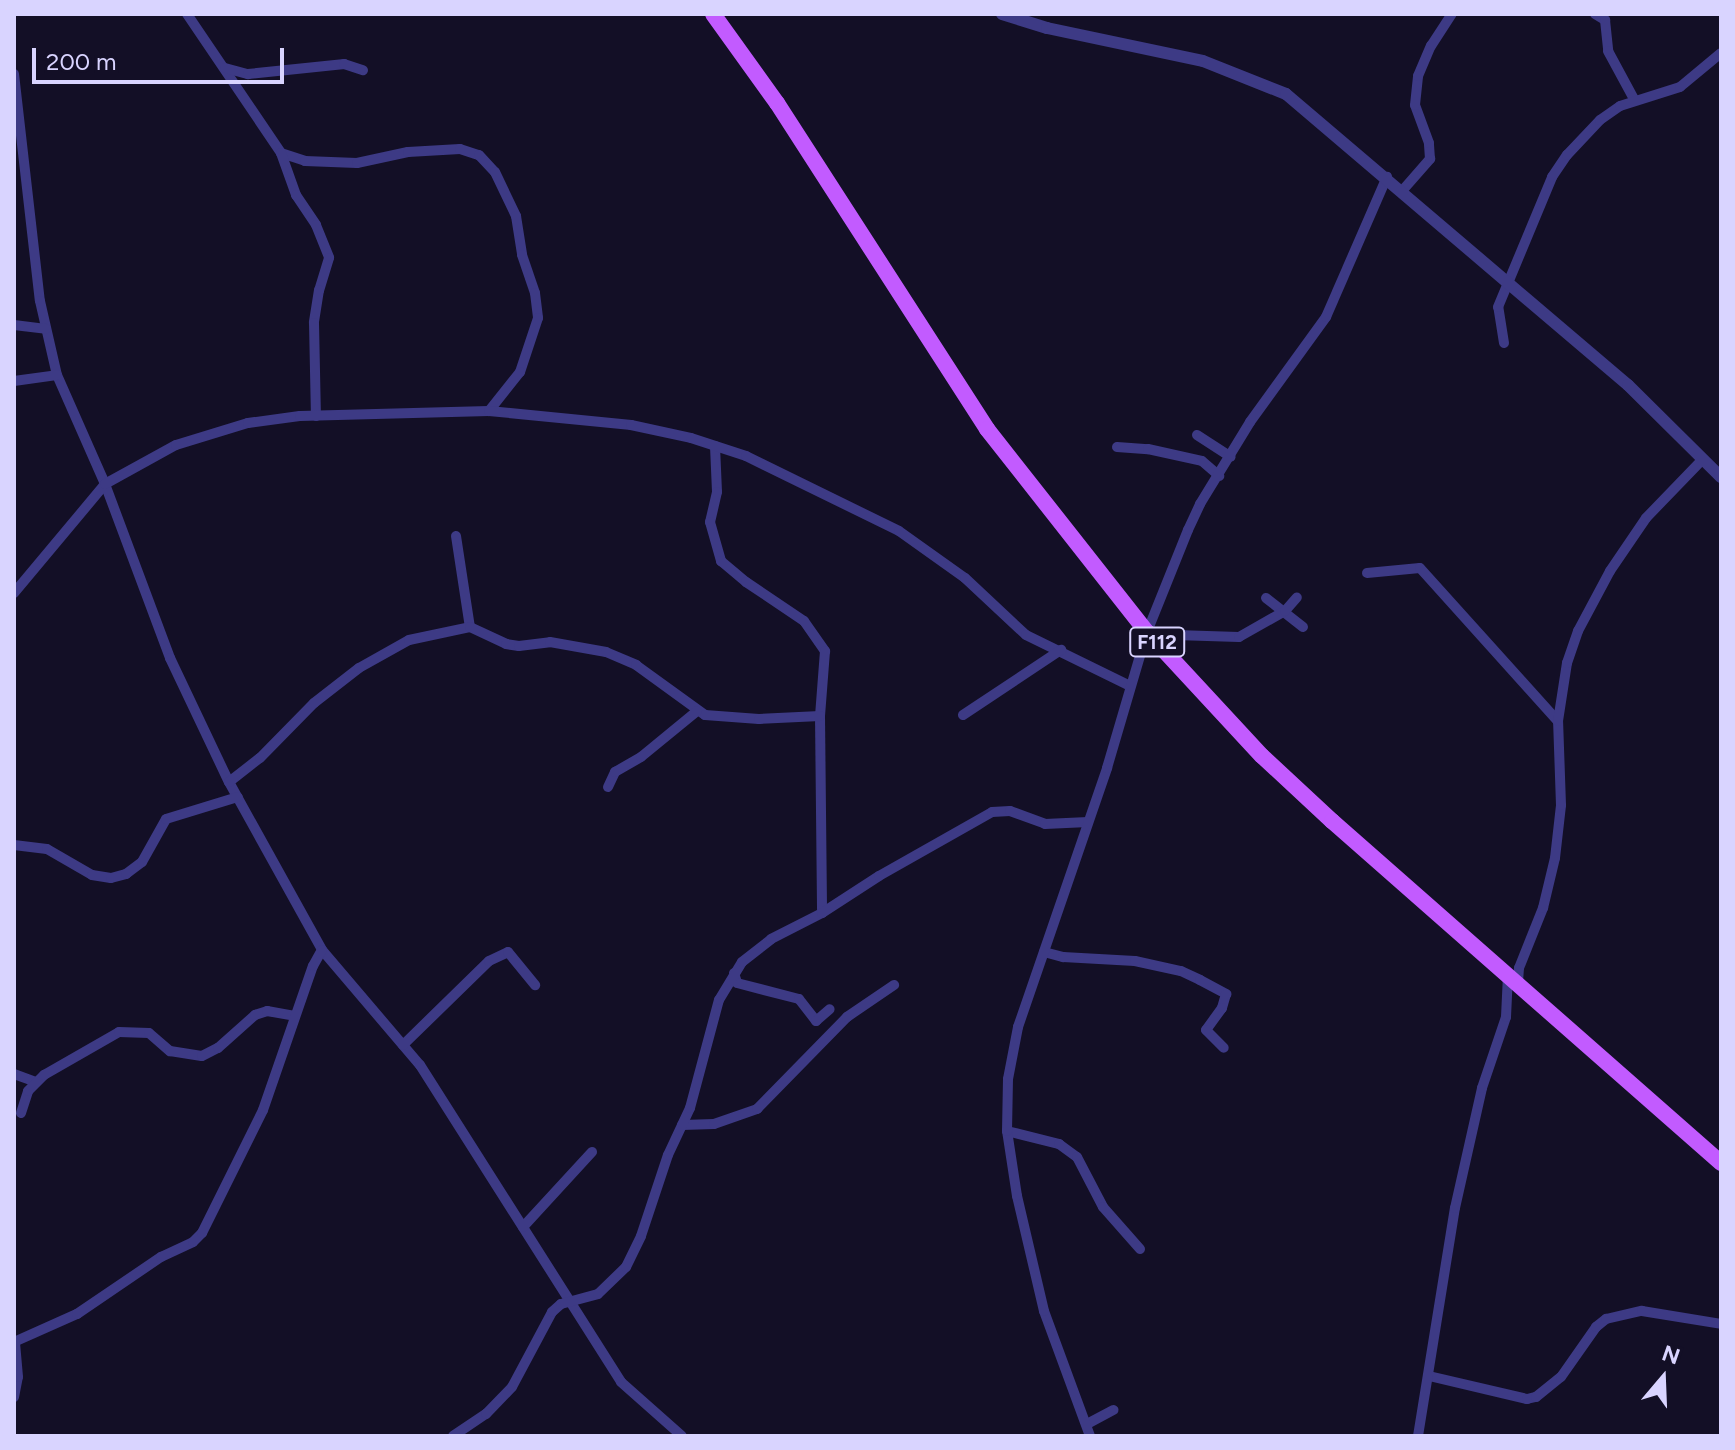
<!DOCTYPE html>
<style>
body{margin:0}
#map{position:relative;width:1735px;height:1450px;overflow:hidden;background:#130f26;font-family:Figtree,sans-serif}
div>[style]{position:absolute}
.minor>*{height:10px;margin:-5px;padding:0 5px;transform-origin:5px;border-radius:5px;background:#3d3a85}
.tertiary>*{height:12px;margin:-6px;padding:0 6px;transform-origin:6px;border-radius:6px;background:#3d3a85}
.primary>*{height:16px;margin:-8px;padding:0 8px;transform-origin:8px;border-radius:8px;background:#c25bff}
span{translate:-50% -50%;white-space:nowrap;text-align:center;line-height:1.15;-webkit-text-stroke:8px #130f26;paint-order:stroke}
.shield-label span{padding:2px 6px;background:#130f26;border:2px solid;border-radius:6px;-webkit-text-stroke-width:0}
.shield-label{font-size:20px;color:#d9d4ff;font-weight:700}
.frame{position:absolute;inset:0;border:16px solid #d9d4ff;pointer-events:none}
.north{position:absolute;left:1623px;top:1338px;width:80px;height:80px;-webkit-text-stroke:6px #130f26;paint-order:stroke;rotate:19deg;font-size:22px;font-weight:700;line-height:32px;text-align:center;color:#d9d4ff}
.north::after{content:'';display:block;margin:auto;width:28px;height:36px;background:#d9d4ff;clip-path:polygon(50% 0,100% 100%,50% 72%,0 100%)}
.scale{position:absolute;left:32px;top:48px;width:252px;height:36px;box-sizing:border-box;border:4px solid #d9d4ff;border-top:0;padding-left:10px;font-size:24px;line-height:28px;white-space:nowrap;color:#d9d4ff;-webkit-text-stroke:6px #130f26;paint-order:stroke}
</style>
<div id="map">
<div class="minor">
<div style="left:187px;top:14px;width:168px;rotate:55.9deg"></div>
<div style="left:281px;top:153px;width:25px;rotate:18deg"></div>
<div style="left:305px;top:161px;width:52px;rotate:2.2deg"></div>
<div style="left:357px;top:163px;width:52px;rotate:-12.2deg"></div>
<div style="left:408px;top:152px;width:52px;rotate:-3.3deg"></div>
<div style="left:460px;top:149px;width:20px;rotate:18deg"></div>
<div style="left:479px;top:155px;width:23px;rotate:47deg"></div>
<div style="left:495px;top:172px;width:49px;rotate:64.5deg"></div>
<div style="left:516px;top:216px;width:39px;rotate:81deg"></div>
<div style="left:522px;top:255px;width:40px;rotate:71.1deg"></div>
<div style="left:535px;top:293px;width:25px;rotate:83deg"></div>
<div style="left:538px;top:318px;width:57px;rotate:108.4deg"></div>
<div style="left:520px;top:372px;width:50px;rotate:128.5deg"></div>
<div style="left:1595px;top:14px;width:12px;rotate:31deg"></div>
<div style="left:1605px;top:20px;width:31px;rotate:84deg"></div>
<div style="left:1608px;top:51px;width:55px;rotate:61.6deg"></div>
<div style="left:225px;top:68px;width:24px;rotate:15deg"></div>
<div style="left:248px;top:74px;width:97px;rotate:-5.9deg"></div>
<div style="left:344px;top:64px;width:20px;rotate:18deg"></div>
<div style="left:14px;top:74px;width:228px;rotate:83.5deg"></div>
<div style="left:40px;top:301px;width:76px;rotate:77.1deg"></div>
<div style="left:57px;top:375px;width:119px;rotate:66.2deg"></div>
<div style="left:105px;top:484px;width:186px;rotate:69.5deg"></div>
<div style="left:170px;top:658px;width:137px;rotate:64.6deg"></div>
<div style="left:229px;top:782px;width:192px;rotate:61deg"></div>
<div style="left:322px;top:950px;width:151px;rotate:49.6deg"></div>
<div style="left:420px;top:1065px;width:375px;rotate:57.6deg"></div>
<div style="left:621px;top:1382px;width:81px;rotate:41.5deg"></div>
<div style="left:281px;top:153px;width:45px;rotate:70.3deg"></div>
<div style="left:296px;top:195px;width:36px;rotate:56deg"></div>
<div style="left:316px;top:225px;width:35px;rotate:68deg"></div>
<div style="left:329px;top:258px;width:34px;rotate:107deg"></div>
<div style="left:319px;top:290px;width:33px;rotate:99deg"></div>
<div style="left:314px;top:323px;width:93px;rotate:88.8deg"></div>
<div style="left:1402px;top:191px;width:43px;rotate:-48.8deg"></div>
<div style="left:1430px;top:159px;width:16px;rotate:-94deg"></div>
<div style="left:1429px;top:143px;width:40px;rotate:-110.2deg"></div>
<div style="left:1415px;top:105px;width:29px;rotate:-84deg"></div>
<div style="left:1418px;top:76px;width:33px;rotate:-67deg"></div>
<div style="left:1431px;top:46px;width:38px;rotate:-57deg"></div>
<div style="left:14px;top:325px;width:32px;rotate:7deg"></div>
<div style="left:1504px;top:343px;width:36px;rotate:-99deg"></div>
<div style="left:1498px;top:307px;width:141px;rotate:-67.4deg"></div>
<div style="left:1552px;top:177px;width:27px;rotate:-56deg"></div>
<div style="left:1567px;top:155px;width:48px;rotate:-46.7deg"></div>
<div style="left:1600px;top:120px;width:24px;rotate:-35deg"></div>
<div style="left:1620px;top:106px;width:63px;rotate:-17.6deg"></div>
<div style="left:1680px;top:87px;width:53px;rotate:-39.7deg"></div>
<div style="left:14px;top:381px;width:43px;rotate:-7.9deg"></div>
<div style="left:1197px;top:435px;width:40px;rotate:32.9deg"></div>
<div style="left:715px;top:446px;width:46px;rotate:87.5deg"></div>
<div style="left:717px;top:492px;width:31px;rotate:103deg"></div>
<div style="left:710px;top:522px;width:41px;rotate:74.2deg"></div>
<div style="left:721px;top:561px;width:33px;rotate:40deg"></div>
<div style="left:746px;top:582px;width:70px;rotate:33.9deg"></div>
<div style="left:804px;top:621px;width:37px;rotate:55deg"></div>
<div style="left:825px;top:651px;width:65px;rotate:94.4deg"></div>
<div style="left:820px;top:716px;width:197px;rotate:89.4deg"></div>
<div style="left:1117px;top:447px;width:31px;rotate:4deg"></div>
<div style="left:1148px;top:449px;width:55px;rotate:12.5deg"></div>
<div style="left:1202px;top:461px;width:23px;rotate:41deg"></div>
<div style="left:456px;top:536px;width:92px;rotate:81.3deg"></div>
<div style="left:1367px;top:573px;width:53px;rotate:-5.4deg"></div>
<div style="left:1420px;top:568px;width:206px;rotate:48deg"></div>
<div style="left:14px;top:593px;width:142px;rotate:-50.1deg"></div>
<div style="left:105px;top:484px;width:81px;rotate:-28.8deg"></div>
<div style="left:176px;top:445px;width:75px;rotate:-17deg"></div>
<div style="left:248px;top:423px;width:52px;rotate:-7.7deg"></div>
<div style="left:300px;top:416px;width:189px;rotate:-1.5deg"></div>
<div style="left:489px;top:411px;width:143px;rotate:5.6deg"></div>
<div style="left:631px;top:425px;width:61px;rotate:12.2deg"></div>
<div style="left:691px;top:438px;width:58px;rotate:18.1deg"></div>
<div style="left:746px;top:456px;width:170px;rotate:26.1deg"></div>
<div style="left:899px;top:531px;width:81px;rotate:35.5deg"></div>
<div style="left:965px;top:578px;width:83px;rotate:43.1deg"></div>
<div style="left:1026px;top:635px;width:116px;rotate:26.1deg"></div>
<div style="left:1266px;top:598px;width:47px;rotate:38.1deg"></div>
<div style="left:1161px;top:646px;width:18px;rotate:-38deg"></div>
<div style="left:1175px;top:635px;width:64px;rotate:1.8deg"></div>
<div style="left:1239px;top:637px;width:53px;rotate:-29.5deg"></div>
<div style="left:1285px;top:611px;width:18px;rotate:-49deg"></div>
<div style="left:963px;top:715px;width:118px;rotate:-33.6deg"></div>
<div style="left:229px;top:782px;width:39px;rotate:-38deg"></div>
<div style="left:260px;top:758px;width:77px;rotate:-45.5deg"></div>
<div style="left:314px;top:703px;width:57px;rotate:-37.9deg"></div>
<div style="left:359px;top:668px;width:57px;rotate:-29.2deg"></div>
<div style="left:409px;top:640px;width:62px;rotate:-12deg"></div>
<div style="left:470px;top:627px;width:40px;rotate:25deg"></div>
<div style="left:506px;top:644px;width:13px;rotate:9deg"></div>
<div style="left:519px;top:646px;width:31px;rotate:-7deg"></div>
<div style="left:550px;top:642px;width:57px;rotate:10.1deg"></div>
<div style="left:606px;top:652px;width:33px;rotate:23deg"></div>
<div style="left:636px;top:665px;width:85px;rotate:35.9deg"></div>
<div style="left:705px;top:715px;width:54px;rotate:4.2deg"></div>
<div style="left:759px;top:719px;width:61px;rotate:-2.8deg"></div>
<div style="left:608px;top:787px;width:17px;rotate:-65deg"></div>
<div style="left:615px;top:772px;width:30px;rotate:-30deg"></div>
<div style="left:641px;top:757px;width:72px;rotate:-39.4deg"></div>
<div style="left:14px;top:845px;width:33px;rotate:7deg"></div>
<div style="left:47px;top:849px;width:52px;rotate:30deg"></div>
<div style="left:92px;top:875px;width:19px;rotate:9deg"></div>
<div style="left:111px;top:878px;width:16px;rotate:-15deg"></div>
<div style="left:126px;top:874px;width:20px;rotate:-37deg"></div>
<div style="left:142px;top:862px;width:49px;rotate:-60.8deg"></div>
<div style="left:166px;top:819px;width:75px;rotate:-17deg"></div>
<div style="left:1044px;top:952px;width:20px;rotate:15deg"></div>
<div style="left:1063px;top:957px;width:72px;rotate:3.2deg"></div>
<div style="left:1135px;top:961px;width:47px;rotate:12.3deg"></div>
<div style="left:1181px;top:971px;width:21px;rotate:25deg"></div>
<div style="left:1200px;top:980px;width:30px;rotate:28deg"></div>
<div style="left:1226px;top:994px;width:15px;rotate:106deg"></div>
<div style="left:1222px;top:1008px;width:27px;rotate:126deg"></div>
<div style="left:1206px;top:1030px;width:25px;rotate:45deg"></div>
<div style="left:734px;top:973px;width:10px;rotate:73deg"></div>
<div style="left:737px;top:983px;width:64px;rotate:14.5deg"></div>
<div style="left:799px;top:999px;width:28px;rotate:52deg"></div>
<div style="left:816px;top:1021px;width:18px;rotate:-41deg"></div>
<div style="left:1518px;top:982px;width:14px;rotate:-86deg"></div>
<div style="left:1519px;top:968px;width:65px;rotate:-68.2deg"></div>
<div style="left:1543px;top:908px;width:51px;rotate:-76.5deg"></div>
<div style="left:1555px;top:858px;width:53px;rotate:-83.5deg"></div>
<div style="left:1561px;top:805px;width:84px;rotate:-92deg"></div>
<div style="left:1558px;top:721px;width:59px;rotate:-81.2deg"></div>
<div style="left:1567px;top:663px;width:34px;rotate:-71deg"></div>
<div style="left:1578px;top:631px;width:68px;rotate:-61.9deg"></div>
<div style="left:1610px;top:571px;width:64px;rotate:-55.8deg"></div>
<div style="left:1646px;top:518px;width:82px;rotate:-46deg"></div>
<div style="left:403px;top:1045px;width:120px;rotate:-44.3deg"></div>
<div style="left:489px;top:961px;width:21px;rotate:-25deg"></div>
<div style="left:508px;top:952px;width:43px;rotate:50.7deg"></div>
<div style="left:14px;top:1074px;width:23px;rotate:20deg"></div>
<div style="left:21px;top:1113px;width:23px;rotate:-72deg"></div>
<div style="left:28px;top:1091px;width:23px;rotate:-45deg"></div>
<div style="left:44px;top:1075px;width:86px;rotate:-29.8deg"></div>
<div style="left:119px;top:1032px;width:30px;rotate:2deg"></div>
<div style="left:149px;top:1033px;width:28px;rotate:41deg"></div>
<div style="left:170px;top:1051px;width:32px;rotate:9deg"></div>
<div style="left:202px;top:1056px;width:18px;rotate:-27deg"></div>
<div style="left:218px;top:1048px;width:50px;rotate:-41.7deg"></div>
<div style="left:255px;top:1015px;width:13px;rotate:-18deg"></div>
<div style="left:267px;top:1011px;width:28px;rotate:10deg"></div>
<div style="left:682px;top:1125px;width:32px;rotate:-2deg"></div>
<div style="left:714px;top:1124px;width:46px;rotate:-19.2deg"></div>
<div style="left:757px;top:1109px;width:129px;rotate:-45.6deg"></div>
<div style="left:847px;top:1017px;width:57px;rotate:-34.2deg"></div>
<div style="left:1007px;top:1131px;width:54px;rotate:14deg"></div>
<div style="left:1059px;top:1144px;width:22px;rotate:36deg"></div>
<div style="left:1077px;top:1157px;width:56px;rotate:62.5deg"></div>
<div style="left:1103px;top:1207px;width:56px;rotate:48.6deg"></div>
<div style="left:523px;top:1227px;width:102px;rotate:-47.4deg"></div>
<div style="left:14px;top:1342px;width:69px;rotate:-24deg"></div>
<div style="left:77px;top:1314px;width:102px;rotate:-34.2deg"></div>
<div style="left:161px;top:1257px;width:35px;rotate:-25deg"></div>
<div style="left:193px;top:1242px;width:13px;rotate:-45deg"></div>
<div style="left:202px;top:1233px;width:137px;rotate:-63.6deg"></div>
<div style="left:263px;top:1110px;width:152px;rotate:-70.9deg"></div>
<div style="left:313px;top:966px;width:18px;rotate:-61deg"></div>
<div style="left:1429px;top:1376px;width:101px;rotate:13.2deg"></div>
<div style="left:1527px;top:1399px;width:9px;rotate:-13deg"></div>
<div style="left:1536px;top:1397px;width:32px;rotate:-39deg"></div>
<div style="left:1561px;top:1377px;width:61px;rotate:-55deg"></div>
<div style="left:1596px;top:1327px;width:13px;rotate:-39deg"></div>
<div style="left:1606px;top:1319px;width:37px;rotate:-13deg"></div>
<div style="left:1642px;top:1311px;width:80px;rotate:9.3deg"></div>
<div style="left:14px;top:1397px;width:20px;rotate:-79deg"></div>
<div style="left:18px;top:1377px;width:35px;rotate:-95deg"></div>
<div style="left:1087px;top:1424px;width:30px;rotate:-28deg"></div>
<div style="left:453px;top:1436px;width:40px;rotate:-34deg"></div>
<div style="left:486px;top:1414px;width:37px;rotate:-46deg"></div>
<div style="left:512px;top:1387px;width:85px;rotate:-61.9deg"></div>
<div style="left:552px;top:1312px;width:12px;rotate:-42deg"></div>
<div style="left:561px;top:1304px;width:38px;rotate:-15deg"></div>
<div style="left:598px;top:1294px;width:39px;rotate:-44deg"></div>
<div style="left:626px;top:1267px;width:34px;rotate:-64deg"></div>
<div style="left:641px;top:1236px;width:85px;rotate:-71.6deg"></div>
<div style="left:668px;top:1155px;width:52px;rotate:-64.9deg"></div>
<div style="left:690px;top:1108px;width:112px;rotate:-75deg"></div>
<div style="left:719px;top:1000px;width:44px;rotate:-58.8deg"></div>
<div style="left:742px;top:962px;width:37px;rotate:-38deg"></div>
<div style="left:771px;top:939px;width:57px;rotate:-27deg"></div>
<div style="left:822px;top:913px;width:68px;rotate:-33deg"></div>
<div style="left:879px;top:876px;width:130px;rotate:-29.5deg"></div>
<div style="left:992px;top:812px;width:18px;rotate:-3deg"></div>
<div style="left:1010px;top:811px;width:37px;rotate:20deg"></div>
<div style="left:1045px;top:824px;width:43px;rotate:-2.7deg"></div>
<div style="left:1090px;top:1436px;width:133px;rotate:-110.2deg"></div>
<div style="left:1044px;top:1311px;width:118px;rotate:-103.2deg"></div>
<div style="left:1017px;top:1196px;width:66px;rotate:-98.7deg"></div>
<div style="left:1007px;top:1131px;width:52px;rotate:-88.9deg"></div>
<div style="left:1008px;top:1079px;width:53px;rotate:-79.1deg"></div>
<div style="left:1018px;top:1027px;width:274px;rotate:-71deg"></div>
<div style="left:1107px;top:768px;width:142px;rotate:-73.6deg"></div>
<div style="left:1147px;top:632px;width:110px;rotate:-68.1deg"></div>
<div style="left:1188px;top:530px;width:29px;rotate:-65deg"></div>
<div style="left:1200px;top:504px;width:96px;rotate:-58.6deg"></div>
<div style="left:1250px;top:422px;width:130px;rotate:-54.1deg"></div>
<div style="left:1326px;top:317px;width:153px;rotate:-66.5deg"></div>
<div style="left:1418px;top:1436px;width:231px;rotate:-80.8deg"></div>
<div style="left:1455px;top:1208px;width:123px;rotate:-77.3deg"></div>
<div style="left:1482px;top:1088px;width:75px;rotate:-71.3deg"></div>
<div style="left:1506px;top:1017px;width:43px;rotate:-87.3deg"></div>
</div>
<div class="tertiary">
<div style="left:1002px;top:14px;width:47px;rotate:17.3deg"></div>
<div style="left:1047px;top:28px;width:159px;rotate:11.9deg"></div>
<div style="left:1203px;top:61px;width:89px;rotate:21.7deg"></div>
<div style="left:1286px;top:94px;width:449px;rotate:40.4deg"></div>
<div style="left:1628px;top:385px;width:131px;rotate:44.7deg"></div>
</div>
<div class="primary">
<div style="left:713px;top:14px;width:110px;rotate:54.3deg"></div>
<div style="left:777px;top:103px;width:388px;rotate:57.2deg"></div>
<div style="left:987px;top:429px;width:258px;rotate:51.8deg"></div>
<div style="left:1147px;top:632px;width:169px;rotate:47.2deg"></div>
<div style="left:1262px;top:756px;width:96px;rotate:42.9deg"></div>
<div style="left:1332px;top:821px;width:518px;rotate:41.32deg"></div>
</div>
<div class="shield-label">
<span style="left:1157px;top:642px">F112</span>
</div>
<div class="frame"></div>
<div class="north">N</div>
<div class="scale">200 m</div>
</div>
